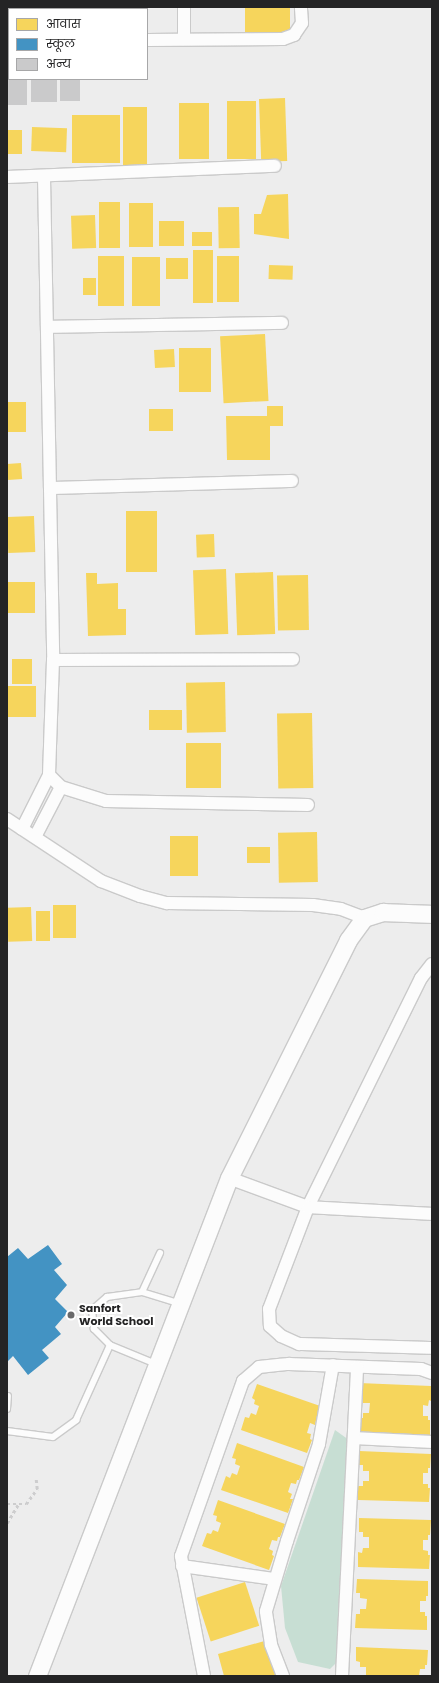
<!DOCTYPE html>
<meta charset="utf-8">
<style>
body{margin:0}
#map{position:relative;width:439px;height:1683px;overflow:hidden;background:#ededed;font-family:Poppins,"Noto Sans Devanagari",sans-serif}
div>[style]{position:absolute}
.green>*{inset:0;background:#c7ded3}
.homes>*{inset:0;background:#f6d55c;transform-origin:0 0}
.schools>*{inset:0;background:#4393c3}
.building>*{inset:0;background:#cacacb;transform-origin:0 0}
.path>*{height:2.5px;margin-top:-1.25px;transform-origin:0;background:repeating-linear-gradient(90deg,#cdcdce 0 3px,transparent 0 6px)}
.roads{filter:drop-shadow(1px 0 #cacaca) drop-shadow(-1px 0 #cacaca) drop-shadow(0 1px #cacaca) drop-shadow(0 -1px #cacaca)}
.lane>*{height:6px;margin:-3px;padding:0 3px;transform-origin:3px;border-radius:3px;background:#fcfcfc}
.street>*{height:12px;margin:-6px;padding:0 6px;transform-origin:6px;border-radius:6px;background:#fcfcfc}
.secondary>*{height:17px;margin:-8.5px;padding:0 8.5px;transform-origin:8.5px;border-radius:8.5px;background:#fcfcfc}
.dots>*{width:11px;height:11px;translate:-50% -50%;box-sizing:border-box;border:2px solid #fff;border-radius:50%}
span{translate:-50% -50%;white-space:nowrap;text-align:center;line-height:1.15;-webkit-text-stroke:4px #fff;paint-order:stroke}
.poi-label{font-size:11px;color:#242425;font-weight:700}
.left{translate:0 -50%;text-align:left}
.frame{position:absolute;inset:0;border:8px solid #242425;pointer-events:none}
.legend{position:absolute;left:8px;top:8px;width:140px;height:72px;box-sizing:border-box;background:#fff;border:1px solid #a7a7a8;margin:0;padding:5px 7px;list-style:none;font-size:12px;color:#242425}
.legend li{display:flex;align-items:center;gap:8px;height:20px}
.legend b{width:20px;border:1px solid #a7a7a8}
</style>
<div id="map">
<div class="green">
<div style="clip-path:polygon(335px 1430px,349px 1440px,339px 1660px,330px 1669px,298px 1662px,285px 1628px,281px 1586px)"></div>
</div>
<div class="homes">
<div style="left:245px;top:7px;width:45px;height:27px"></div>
<div style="left:285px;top:98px;width:63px;height:26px;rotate:88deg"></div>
<div style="left:227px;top:101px;width:29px;height:58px"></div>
<div style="left:179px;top:103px;width:30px;height:56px"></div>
<div style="left:123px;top:107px;width:24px;height:58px"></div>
<div style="left:72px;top:115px;width:48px;height:48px"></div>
<div style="left:32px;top:127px;width:35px;height:24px;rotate:2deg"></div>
<div style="left:7px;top:130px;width:15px;height:24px"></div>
<div style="clip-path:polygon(288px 194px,289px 239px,254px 234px,254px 214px,261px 214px,267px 195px)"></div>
<div style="left:120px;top:202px;width:46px;height:21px;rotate:90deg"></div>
<div style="left:129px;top:203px;width:24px;height:44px"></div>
<div style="left:239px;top:207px;width:41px;height:21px;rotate:89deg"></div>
<div style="left:95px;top:215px;width:33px;height:24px;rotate:88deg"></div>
<div style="left:159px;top:221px;width:25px;height:25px"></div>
<div style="left:192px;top:232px;width:20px;height:14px"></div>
<div style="left:193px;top:250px;width:20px;height:53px"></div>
<div style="left:98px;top:256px;width:26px;height:50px"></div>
<div style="left:217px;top:256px;width:22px;height:46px"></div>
<div style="left:132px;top:257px;width:28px;height:49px"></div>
<div style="left:166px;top:258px;width:22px;height:21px"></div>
<div style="left:269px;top:265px;width:24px;height:14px;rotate:2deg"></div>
<div style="left:83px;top:278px;width:13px;height:17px"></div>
<div style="left:265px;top:334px;width:67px;height:45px;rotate:87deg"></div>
<div style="left:179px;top:348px;width:32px;height:44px"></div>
<div style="left:174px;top:349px;width:18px;height:20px;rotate:87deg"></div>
<div style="left:7px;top:402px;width:19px;height:30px"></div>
<div style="clip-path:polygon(267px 406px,283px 406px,283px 426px,270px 426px,270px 460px,227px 460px,226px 416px,267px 416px)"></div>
<div style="left:149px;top:409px;width:24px;height:22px"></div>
<div style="left:21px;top:463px;width:16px;height:14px;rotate:86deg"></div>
<div style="left:126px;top:511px;width:31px;height:61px"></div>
<div style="left:34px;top:516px;width:36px;height:27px;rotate:88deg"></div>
<div style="left:214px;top:534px;width:23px;height:18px;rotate:88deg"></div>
<div style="left:226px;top:569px;width:65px;height:33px;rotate:88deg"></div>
<div style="left:273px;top:572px;width:62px;height:38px;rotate:88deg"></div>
<div style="clip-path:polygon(86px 573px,97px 573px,97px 584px,118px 583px,118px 609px,126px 609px,126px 635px,88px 636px)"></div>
<div style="left:308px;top:575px;width:55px;height:31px;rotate:89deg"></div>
<div style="left:35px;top:582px;width:31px;height:28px;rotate:90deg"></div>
<div style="left:12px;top:659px;width:20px;height:25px"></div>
<div style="left:225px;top:682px;width:50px;height:39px;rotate:89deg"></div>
<div style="left:36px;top:686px;width:31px;height:29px;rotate:90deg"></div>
<div style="left:149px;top:710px;width:33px;height:20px"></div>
<div style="left:312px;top:713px;width:75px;height:35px;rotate:89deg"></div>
<div style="left:186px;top:743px;width:35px;height:45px"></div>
<div style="left:317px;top:832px;width:50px;height:39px;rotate:89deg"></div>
<div style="left:170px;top:836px;width:28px;height:40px"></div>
<div style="left:247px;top:847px;width:23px;height:16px"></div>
<div style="left:53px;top:905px;width:23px;height:33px"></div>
<div style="left:31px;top:907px;width:34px;height:24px;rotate:88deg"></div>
<div style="left:36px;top:911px;width:14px;height:30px"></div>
<div style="clip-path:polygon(359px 1383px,431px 1386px,431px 1401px,429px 1400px,428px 1406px,423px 1405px,423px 1416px,428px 1416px,428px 1420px,430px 1420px,430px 1435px,358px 1433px,358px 1418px,363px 1418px,363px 1413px,369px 1413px,370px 1403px,363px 1403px,363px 1397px,359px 1397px)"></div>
<div style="clip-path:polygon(257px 1384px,323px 1407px,319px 1421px,316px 1420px,315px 1425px,310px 1423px,307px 1433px,311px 1434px,310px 1439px,312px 1440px,307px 1453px,241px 1430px,245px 1417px,249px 1418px,251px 1413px,256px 1415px,259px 1406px,254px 1404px,255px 1400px,252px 1398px)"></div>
<div style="clip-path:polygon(237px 1443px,304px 1467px,299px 1480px,297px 1480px,296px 1484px,291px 1483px,288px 1492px,292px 1494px,290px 1499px,293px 1499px,288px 1513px,221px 1490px,226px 1476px,230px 1478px,232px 1473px,237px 1475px,240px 1466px,235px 1464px,236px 1459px,232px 1458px)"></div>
<div style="clip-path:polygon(359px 1451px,431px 1454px,430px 1468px,428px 1468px,428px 1473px,423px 1473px,423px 1484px,428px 1484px,428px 1488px,430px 1488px,429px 1502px,358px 1500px,358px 1486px,363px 1486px,363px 1481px,369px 1481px,369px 1471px,363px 1471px,363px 1465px,359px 1465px)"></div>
<div style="clip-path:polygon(218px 1500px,285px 1524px,280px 1537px,278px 1537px,277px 1541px,272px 1540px,269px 1549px,273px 1551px,272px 1555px,274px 1556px,269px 1570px,202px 1546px,207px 1533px,211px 1534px,213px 1530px,218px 1532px,221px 1523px,216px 1521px,217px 1516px,213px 1515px)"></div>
<div style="clip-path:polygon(359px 1518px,431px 1520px,430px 1535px,428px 1535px,428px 1540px,423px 1540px,423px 1550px,428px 1551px,428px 1555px,430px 1555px,429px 1569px,358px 1567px,358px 1552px,362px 1553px,363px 1548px,369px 1548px,369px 1537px,363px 1537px,363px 1532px,359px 1532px)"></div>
<div style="clip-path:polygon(357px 1579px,428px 1581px,428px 1596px,426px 1596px,426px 1601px,420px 1601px,420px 1612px,425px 1612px,425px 1616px,427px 1616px,427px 1630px,355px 1628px,356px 1614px,360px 1614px,360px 1609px,366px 1609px,367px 1599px,360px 1598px,360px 1593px,356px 1593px)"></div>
<div style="left:245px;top:1582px;width:46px;height:51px;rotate:72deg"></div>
<div style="clip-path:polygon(268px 1640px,279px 1676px,224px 1676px,218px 1654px)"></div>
<div style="clip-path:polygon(356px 1647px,428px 1650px,427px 1665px,425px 1665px,425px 1669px,420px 1669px,419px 1676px,366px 1676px,366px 1667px,360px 1667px,360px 1662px,356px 1661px)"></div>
</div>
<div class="schools">
<div style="clip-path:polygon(48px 1245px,62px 1264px,54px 1270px,67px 1285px,55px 1299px,68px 1312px,55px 1327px,61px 1334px,42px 1350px,49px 1358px,28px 1375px,13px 1356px,7px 1362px,7px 1257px,18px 1248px,28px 1259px)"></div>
</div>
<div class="building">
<div style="clip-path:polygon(7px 74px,9px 75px,9px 79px,27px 79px,27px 105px,7px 105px)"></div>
<div style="left:31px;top:79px;width:26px;height:23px"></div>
<div style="left:60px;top:79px;width:20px;height:22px"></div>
</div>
<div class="path">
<div style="left:7px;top:1504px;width:19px"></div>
<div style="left:26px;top:1504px;width:19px;rotate:-54deg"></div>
<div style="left:37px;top:1489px;width:10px;rotate:-96deg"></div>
<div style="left:7px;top:1523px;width:21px;rotate:-59deg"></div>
</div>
<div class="roads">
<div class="lane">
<div style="left:142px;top:1292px;width:43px;rotate:-65.2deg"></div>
<div style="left:156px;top:1364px;width:50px;rotate:-157.6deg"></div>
<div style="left:110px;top:1345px;width:23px;rotate:-135deg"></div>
<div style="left:94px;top:1329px;width:19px;rotate:-96deg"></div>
<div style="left:92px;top:1310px;width:20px;rotate:-41deg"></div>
<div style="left:107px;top:1297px;width:35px;rotate:-8deg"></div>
<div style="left:142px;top:1292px;width:39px;rotate:17deg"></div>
<div style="left:7px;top:1409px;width:13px;rotate:-86deg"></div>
<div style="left:7px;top:1431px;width:46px;rotate:7.4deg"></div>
<div style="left:53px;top:1437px;width:29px;rotate:-36deg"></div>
<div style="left:76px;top:1420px;width:82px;rotate:-65.6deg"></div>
</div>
<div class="street">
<div style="left:184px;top:7px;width:32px;rotate:90deg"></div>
<div style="left:147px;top:40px;width:136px;rotate:-0.4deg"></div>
<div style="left:283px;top:39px;width:12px;rotate:-20deg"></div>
<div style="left:294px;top:35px;width:14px;rotate:-56deg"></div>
<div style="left:302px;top:23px;width:16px;rotate:-94deg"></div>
<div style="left:7px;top:45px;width:2px"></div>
<div style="left:7px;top:177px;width:268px;rotate:-2.4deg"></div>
<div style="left:44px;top:177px;width:483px;rotate:88.9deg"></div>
<div style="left:53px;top:660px;width:115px;rotate:92deg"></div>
<div style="left:49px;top:775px;width:17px;rotate:45deg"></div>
<div style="left:61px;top:787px;width:47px;rotate:17.3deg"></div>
<div style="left:106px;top:801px;width:202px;rotate:1.1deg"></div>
<div style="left:47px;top:327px;width:235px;rotate:-1deg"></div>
<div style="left:50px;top:488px;width:242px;rotate:-1.7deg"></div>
<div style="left:53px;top:660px;width:240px;rotate:-0.2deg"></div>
<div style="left:7px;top:819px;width:113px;rotate:33.4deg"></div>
<div style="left:101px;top:881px;width:42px;rotate:21deg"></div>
<div style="left:140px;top:896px;width:28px;rotate:15deg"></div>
<div style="left:167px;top:903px;width:146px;rotate:0.8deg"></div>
<div style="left:313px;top:905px;width:28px;rotate:8deg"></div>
<div style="left:341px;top:909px;width:25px;rotate:21deg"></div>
<div style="left:22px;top:829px;width:60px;rotate:-63.4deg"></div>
<div style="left:35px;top:837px;width:56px;rotate:-62.5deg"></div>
<div style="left:432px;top:964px;width:18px;rotate:128deg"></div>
<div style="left:421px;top:978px;width:255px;rotate:116.3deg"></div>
<div style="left:308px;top:1207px;width:109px;rotate:110.9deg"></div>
<div style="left:269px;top:1309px;width:17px;rotate:87deg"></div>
<div style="left:270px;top:1326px;width:15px;rotate:42deg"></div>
<div style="left:281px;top:1336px;width:20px;rotate:24deg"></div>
<div style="left:299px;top:1344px;width:133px;rotate:1.7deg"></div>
<div style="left:229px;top:1178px;width:84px;rotate:20.2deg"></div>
<div style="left:308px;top:1207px;width:124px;rotate:3.2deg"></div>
<div style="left:354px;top:1438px;width:78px;rotate:2.9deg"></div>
<div style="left:182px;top:1566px;width:94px;rotate:8deg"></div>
<div style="left:204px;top:1676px;width:122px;rotate:-100.9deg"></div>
<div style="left:181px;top:1556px;width:186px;rotate:-70.5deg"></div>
<div style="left:243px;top:1381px;width:21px;rotate:-41deg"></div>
<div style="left:259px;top:1367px;width:30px;rotate:-6deg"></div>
<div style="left:289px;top:1364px;width:132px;rotate:2.2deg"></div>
<div style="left:421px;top:1369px;width:12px;rotate:20deg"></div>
<div style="left:283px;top:1676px;width:34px;rotate:-111deg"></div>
<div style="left:271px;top:1644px;width:33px;rotate:-99deg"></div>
<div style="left:266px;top:1611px;width:73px;rotate:-73.3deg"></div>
<div style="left:287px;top:1541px;width:102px;rotate:-71.7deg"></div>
<div style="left:319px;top:1444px;width:80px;rotate:-80deg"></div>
<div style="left:342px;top:1676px;width:309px;rotate:-87.2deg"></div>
</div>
<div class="secondary">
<div style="left:37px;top:1676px;width:534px;rotate:-68.92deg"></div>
<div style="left:229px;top:1178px;width:266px;rotate:-63.4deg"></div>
<div style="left:348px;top:940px;width:27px;rotate:-54deg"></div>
<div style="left:364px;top:918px;width:20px;rotate:-18deg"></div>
<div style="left:383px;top:912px;width:49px;rotate:2.3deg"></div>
</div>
</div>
<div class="dots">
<div style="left:71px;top:1315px;background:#6a6a6b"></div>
</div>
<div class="poi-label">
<span class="left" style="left:79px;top:1315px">Sanfort<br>World School</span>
</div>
<div class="frame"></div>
<ul class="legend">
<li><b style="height:11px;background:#f6d55c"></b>आवास</li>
<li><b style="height:11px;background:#4393c3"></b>स्कूल</li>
<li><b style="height:11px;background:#cacacb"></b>अन्य</li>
</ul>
</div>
